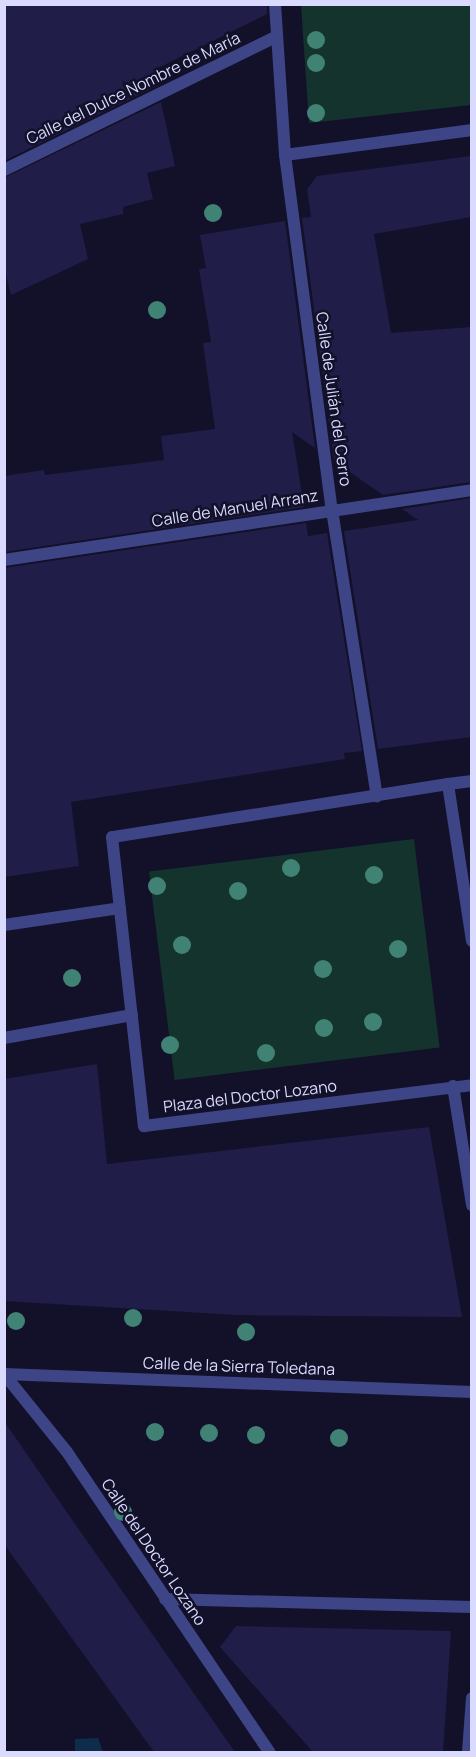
<!DOCTYPE html>
<meta charset="utf-8">
<style>
body{margin:0}
#map{position:relative;width:476px;height:1757px;overflow:hidden;background:#121129;font-family:Manrope,sans-serif}
div>[style]{position:absolute}
.green>*{inset:0;background:#14332d;transform-origin:0 0}
.water>*{inset:0;background:#0e2d4b}
.building>*{inset:0;background:#201d49}
.street>*{height:12px;margin:-6px;padding:0 6px;transform-origin:6px;border-radius:6px;background:#3d4587}
.trees>*{width:18px;height:18px;margin:-9px;border-radius:50%;background:#408273}
span{translate:-50% -50%;white-space:nowrap;text-align:center;line-height:1.15;-webkit-text-stroke:5px #121129;paint-order:stroke}
.street-label{font-size:16px;color:#d9dafe}
.frame{position:absolute;inset:0;border:6px solid #d9dafe;pointer-events:none}
</style>
<div id="map">
<div class="green">
<div style="clip-path:polygon(301px 5px,471px 5px,471px 105px,309px 123px)"></div>
<div style="left:414px;top:839px;width:210px;height:267px;rotate:83deg"></div>
</div>
<div class="water">
<div style="clip-path:polygon(98px 1738px,103px 1752px,75px 1752px,75px 1739px)"></div>
</div>
<div class="building">
<div style="clip-path:polygon(4px 4px,267px 4px,267px 14px,154px 70px,157px 86px,4px 161px)"></div>
<div style="clip-path:polygon(161px 102px,175px 166px,147px 173px,153px 199px,123px 207px,123px 214px,80px 224px,88px 259px,11px 295px,4px 267px,4px 178px)"></div>
<div style="clip-path:polygon(471px 156px,471px 217px,374px 234px,391px 333px,471px 327px,471px 482px,383px 495px,334px 461px,302px 218px,311px 217px,307px 189px,317px 176px)"></div>
<div style="clip-path:polygon(285px 221px,315px 448px,292px 432px,304px 507px,4px 552px,4px 476px,44px 470px,45px 475px,164px 460px,161px 436px,215px 429px,203px 343px,211px 342px,199px 269px,206px 268px,200px 235px)"></div>
<div style="clip-path:polygon(471px 498px,471px 737px,378px 749px,344px 531px,418px 520px,402px 509px)"></div>
<div style="clip-path:polygon(306px 523px,308px 536px,327px 533px,362px 751px,344px 753px,345px 759px,71px 802px,79px 866px,4px 877px,4px 568px)"></div>
<div style="clip-path:polygon(97px 1064px,107px 1164px,429px 1127px,462px 1317px,237px 1315px,4px 1301px,4px 1079px)"></div>
<div style="clip-path:polygon(4px 1421px,66px 1511px,235px 1752px,154px 1752px,4px 1544px)"></div>
<div style="clip-path:polygon(236px 1626px,451px 1631px,443px 1752px,313px 1752px,220px 1647px)"></div>
</div>
<div class="street">
<div style="left:275px;top:4px;width:151px;rotate:86.2deg"></div>
<div style="left:285px;top:155px;width:358px;rotate:82.5deg"></div>
<div style="left:332px;top:510px;width:290px;rotate:81.1deg"></div>
<div style="left:285px;top:155px;width:189px;rotate:-7.6deg"></div>
<div style="left:4px;top:170px;width:304px;rotate:-26.1deg"></div>
<div style="left:4px;top:560px;width:473px;rotate:-8.5deg"></div>
<div style="left:448px;top:784px;width:24px;rotate:-7deg"></div>
<div style="left:4px;top:925px;width:117px;rotate:-8.3deg"></div>
<div style="left:472px;top:941px;width:159px;rotate:-98.7deg"></div>
<div style="left:448px;top:784px;width:340px;rotate:171deg"></div>
<div style="left:112px;top:837px;width:291px;rotate:83.7deg"></div>
<div style="left:144px;top:1126px;width:331px;rotate:-7.1deg"></div>
<div style="left:4px;top:1038px;width:130px;rotate:-10.2deg"></div>
<div style="left:453px;top:1086px;width:121px;rotate:80.9deg"></div>
<div style="left:4px;top:1374px;width:468px;rotate:2.2deg"></div>
<div style="left:4px;top:1374px;width:100px;rotate:51.1deg"></div>
<div style="left:67px;top:1452px;width:362px;rotate:56deg"></div>
<div style="left:165px;top:1599px;width:307px;rotate:1.5deg"></div>
<div style="left:468px;top:1752px;width:54px;rotate:-85.8deg"></div>
</div>
<div class="trees">
<div style="left:316px;top:40px"></div>
<div style="left:316px;top:63px"></div>
<div style="left:316px;top:113px"></div>
<div style="left:213px;top:213px"></div>
<div style="left:157px;top:310px"></div>
<div style="left:291px;top:868px"></div>
<div style="left:374px;top:875px"></div>
<div style="left:157px;top:886px"></div>
<div style="left:238px;top:891px"></div>
<div style="left:182px;top:945px"></div>
<div style="left:398px;top:949px"></div>
<div style="left:323px;top:969px"></div>
<div style="left:72px;top:978px"></div>
<div style="left:373px;top:1022px"></div>
<div style="left:324px;top:1028px"></div>
<div style="left:170px;top:1045px"></div>
<div style="left:266px;top:1053px"></div>
<div style="left:133px;top:1318px"></div>
<div style="left:16px;top:1321px"></div>
<div style="left:246px;top:1332px"></div>
<div style="left:155px;top:1432px"></div>
<div style="left:209px;top:1433px"></div>
<div style="left:256px;top:1435px"></div>
<div style="left:339px;top:1438px"></div>
<div style="left:123px;top:1512px"></div>
</div>
<div class="street-label">
<span style="left:133px;top:88px;rotate:-26deg">Calle del Dulce Nombre de María</span>
<span style="left:334px;top:399px;rotate:82deg">Calle de Julián del Cerro</span>
<span style="left:235px;top:508px;rotate:-9deg">Calle de Manuel Arranz</span>
<span style="left:250px;top:1096px;rotate:-7deg">Plaza del Doctor Lozano</span>
<span style="left:239px;top:1366px;rotate:2deg">Calle de la Sierra Toledana</span>
<span style="left:154px;top:1552px;rotate:56deg">Calle del Doctor Lozano</span>
</div>
<div class="frame"></div>
</div>
